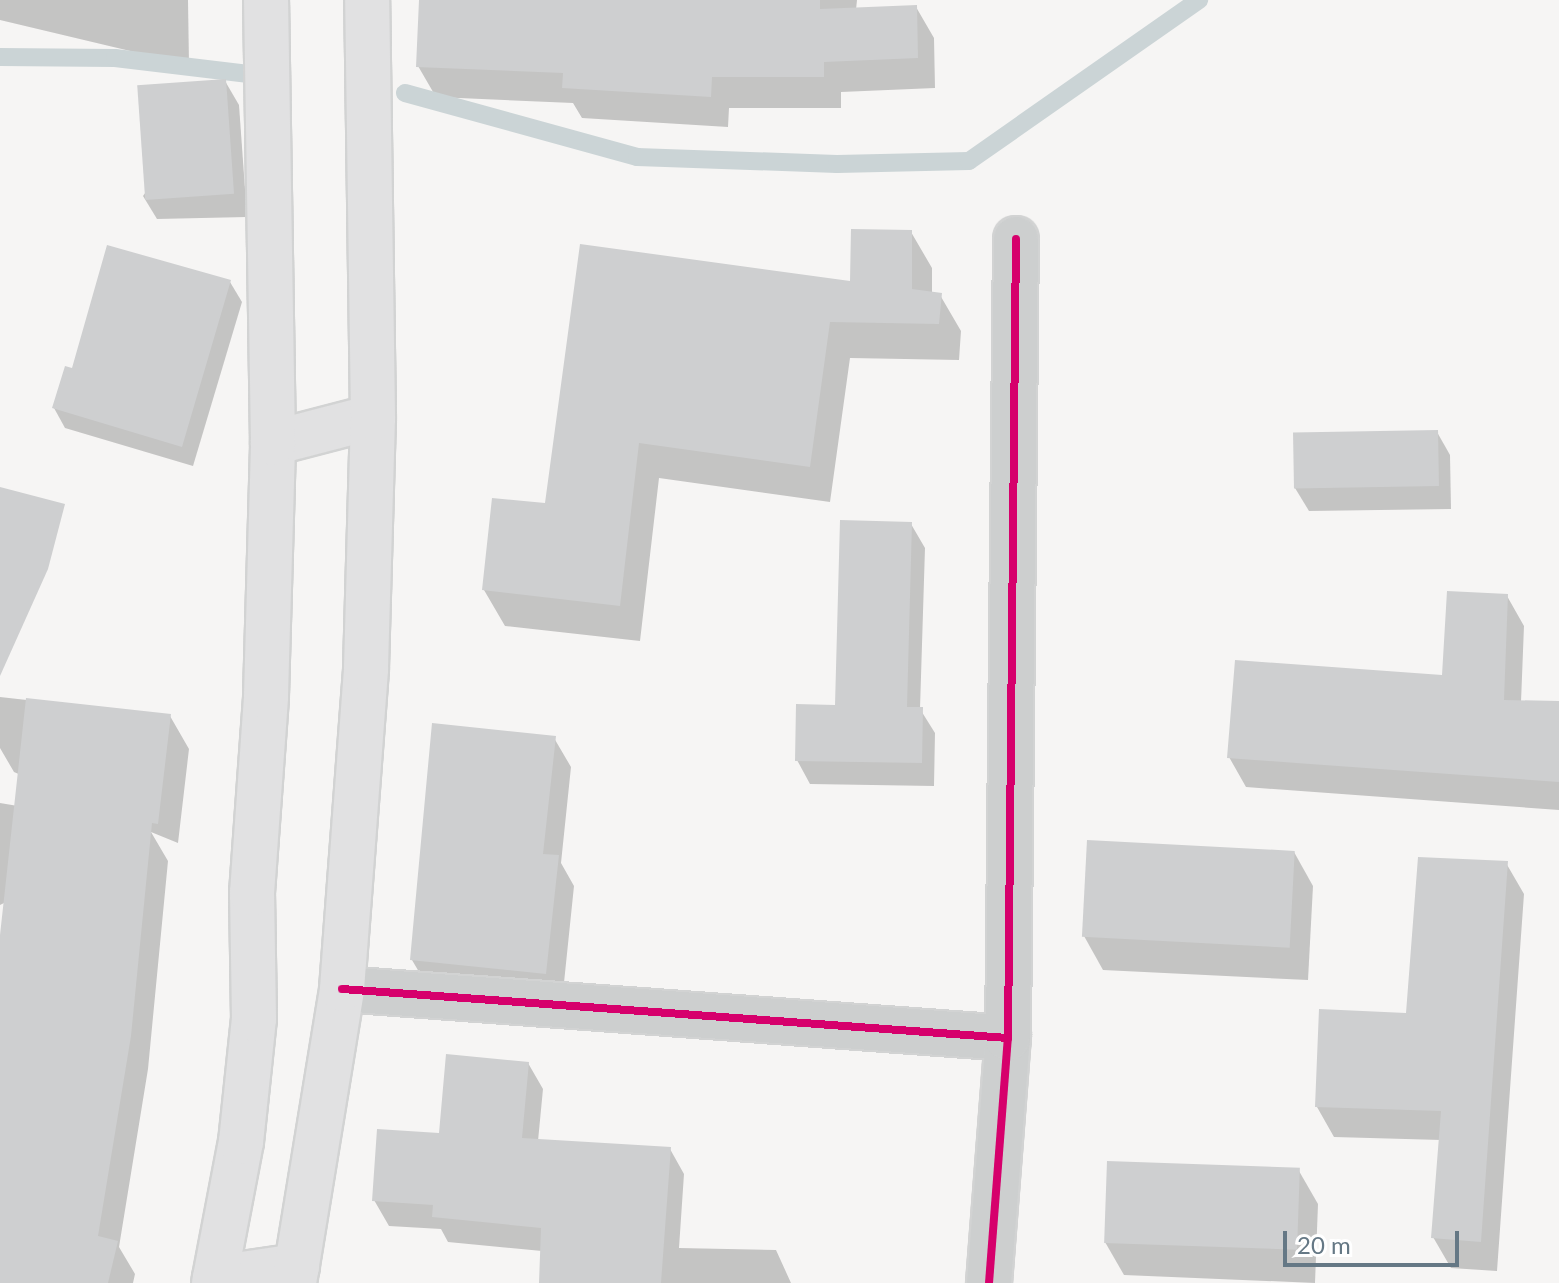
<!DOCTYPE html>
<style>
body{margin:0}
#map{position:relative;width:1559px;height:1283px;overflow:hidden;background:#f6f5f4;font-family:Lato,sans-serif}
div>[style]{position:absolute}
.shadow>*{inset:0;background:#0003}
.stream>*{height:18px;margin:-9px;padding:0 9px;transform-origin:9px;border-radius:9px;background:#cbd4d6}
.building>*{inset:0;background:#cecfd0;transform-origin:0 0}
.roads{filter:drop-shadow(2px 0 #d2d3d3) drop-shadow(-2px 0 #d2d3d3) drop-shadow(0 2px #d2d3d3) drop-shadow(0 -2px #d2d3d3)}
.street>*{height:44px;margin:-22px;padding:0 22px;transform-origin:22px;border-radius:22px;background:#cdcfcf}
.highway>*{height:44px;margin:-22px;padding:0 22px;transform-origin:22px;border-radius:22px;background:#e1e1e2}
.cycleway>*{height:8px;margin:-4px;padding:0 4px;transform-origin:4px;border-radius:4px;background:#d6006c}
span{translate:-50% -50%;white-space:nowrap;text-align:center;line-height:1.15;-webkit-text-stroke:8px #fff;paint-order:stroke}
.scale{position:absolute;left:1283px;top:1231px;width:176px;height:36px;box-sizing:border-box;border:4px solid #657885;border-top:0;padding-left:10px;font-size:24px;line-height:28px;white-space:nowrap;color:#657885;-webkit-text-stroke:6px #fff;paint-order:stroke}
</style>
<div id="map">
<div class="shadow">
<div style="clip-path:polygon(0 0,188px 0,189px 65px,0 20px)"></div>
<div style="clip-path:polygon(421px 0,857px 0,856px 10px,916px 7px,934px 38px,935px 88px,841px 92px,841px 108px,729px 108px,728px 127px,582px 118px,573px 103px,436px 97px,418px 66px)"></div>
<div style="clip-path:polygon(225px 81px,239px 105px,247px 217px,157px 219px,143px 196px)"></div>
<div style="clip-path:polygon(911px 232px,932px 268px,932px 294px,940px 295px,961px 331px,959px 360px,850px 358px,830px 502px,659px 478px,640px 641px,505px 626px,484px 590px,547px 506px,852px 283px)"></div>
<div style="clip-path:polygon(230px 282px,242px 302px,193px 466px,65px 428px,54px 408px,73px 370px)"></div>
<div style="clip-path:polygon(1437px 432px,1450px 455px,1451px 509px,1309px 511px,1295px 488px)"></div>
<div style="clip-path:polygon(911px 524px,925px 548px,920px 709px,935px 733px,934px 786px,810px 784px,797px 760px,837px 707px)"></div>
<div style="clip-path:polygon(1507px 596px,1524px 626px,1521px 702px,1559px 703px,1559px 810px,1246px 787px,1229px 757px,1444px 677px)"></div>
<div style="clip-path:polygon(0 697px,170px 716px,189px 749px,178px 843px,151px 832px,168px 861px,148px 1069px,119px 1247px,135px 1274px,133px 1283px,0 1283px,0 953px,6px 902px,0 905px,0 803px,137px 826px,14px 772px,0 748px)"></div>
<div style="clip-path:polygon(554px 738px,571px 767px,561px 863px,574px 886px,562px 1002px,429px 989px,412px 960px)"></div>
<div style="clip-path:polygon(1294px 852px,1313px 886px,1308px 980px,1103px 970px,1084px 936px)"></div>
<div style="clip-path:polygon(1506px 863px,1524px 894px,1497px 1271px,1451px 1268px,1433px 1237px,1441px 1140px,1334px 1137px,1317px 1107px,1408px 1015px)"></div>
<div style="clip-path:polygon(528px 1063px,543px 1089px,538px 1141px,670px 1149px,684px 1174px,679px 1248px,776px 1250px,791px 1283px,541px 1283px,542px 1251px,448px 1242px,441px 1229px,389px 1226px,374px 1200px,441px 1135px)"></div>
<div style="clip-path:polygon(1299px 1171px,1318px 1204px,1315px 1283px,1124px 1275px,1105px 1242px)"></div>
</div>
<div class="stream">
<div style="left:0;top:57px;width:115px;rotate:0.5deg"></div>
<div style="left:115px;top:58px;width:152px;rotate:6.8deg"></div>
<div style="left:405px;top:93px;width:241px;rotate:15.4deg"></div>
<div style="left:637px;top:157px;width:200px;rotate:2deg"></div>
<div style="left:837px;top:164px;width:132px;rotate:-1.3deg"></div>
<div style="left:969px;top:161px;width:281px;rotate:-35deg"></div>
</div>
<div class="building">
<div style="clip-path:polygon(419px 0,820px 0,820px 9px,917px 5px,918px 58px,824px 62px,824px 77px,712px 77px,711px 97px,562px 88px,563px 73px,416px 67px)"></div>
<div style="left:226px;top:79px;width:115px;height:89px;rotate:86deg"></div>
<div style="clip-path:polygon(851px 229px,912px 230px,912px 289px,942px 293px,939px 324px,830px 322px,810px 467px,639px 443px,620px 606px,482px 590px,492px 498px,545px 503px,580px 244px,850px 281px)"></div>
<div style="clip-path:polygon(107px 245px,231px 280px,182px 447px,52px 408px,65px 366px,72px 368px)"></div>
<div style="left:1438px;top:430px;width:56px;height:145px;rotate:89deg"></div>
<div style="clip-path:polygon(0 487px,65px 504px,48px 569px,0 676px)"></div>
<div style="clip-path:polygon(840px 520px,912px 522px,907px 707px,923px 707px,922px 763px,795px 761px,796px 704px,835px 705px)"></div>
<div style="clip-path:polygon(1447px 591px,1508px 594px,1504px 700px,1559px 701px,1559px 782px,1227px 758px,1235px 660px,1442px 675px)"></div>
<div style="clip-path:polygon(26px 698px,171px 714px,158px 824px,152px 823px,131px 1036px,98px 1236px,118px 1241px,108px 1283px,0 1283px,0 935px)"></div>
<div style="clip-path:polygon(432px 723px,556px 736px,543px 854px,559px 855px,546px 974px,410px 960px)"></div>
<div style="left:1087px;top:840px;width:208px;height:97px;rotate:3deg"></div>
<div style="clip-path:polygon(1418px 857px,1508px 861px,1481px 1242px,1431px 1238px,1441px 1111px,1315px 1107px,1319px 1009px,1406px 1013px)"></div>
<div style="clip-path:polygon(446px 1054px,529px 1062px,522px 1138px,671px 1147px,661px 1283px,539px 1283px,541px 1228px,432px 1217px,433px 1205px,372px 1201px,377px 1129px,439px 1133px)"></div>
<div style="left:1107px;top:1161px;width:193px;height:82px;rotate:2deg"></div>
</div>
<div class="roads">
<div class="street">
<div style="left:342px;top:989px;width:668px;rotate:4.21deg"></div>
<div style="left:989px;top:1283px;width:246px;rotate:-85.6deg"></div>
<div style="left:1008px;top:1038px;width:799px;rotate:-89.43deg"></div>
</div>
<div class="highway">
<div style="left:273px;top:443px;width:103px;rotate:-14.6deg"></div>
<div style="left:215px;top:1278px;width:83px;rotate:-8.3deg"></div>
<div style="left:214px;top:1283px;width:144px;rotate:-79.2deg"></div>
<div style="left:241px;top:1142px;width:124px;rotate:-84deg"></div>
<div style="left:254px;top:1019px;width:126px;rotate:-90.9deg"></div>
<div style="left:252px;top:893px;width:197px;rotate:-85.9deg"></div>
<div style="left:266px;top:696px;width:253px;rotate:-88.4deg"></div>
<div style="left:273px;top:443px;width:443px;rotate:-90.9deg"></div>
<div style="left:294px;top:1283px;width:298px;rotate:-80.7deg"></div>
<div style="left:342px;top:989px;width:322px;rotate:-85.7deg"></div>
<div style="left:366px;top:668px;width:251px;rotate:-88.4deg"></div>
<div style="left:373px;top:417px;width:417px;rotate:-90.8deg"></div>
</div>
</div>
<div class="cycleway">
<div style="left:342px;top:989px;width:668px;rotate:4.21deg"></div>
<div style="left:989px;top:1283px;width:246px;rotate:-85.6deg"></div>
<div style="left:1008px;top:1038px;width:799px;rotate:-89.43deg"></div>
</div>
<div class="scale">20 m</div>
</div>
